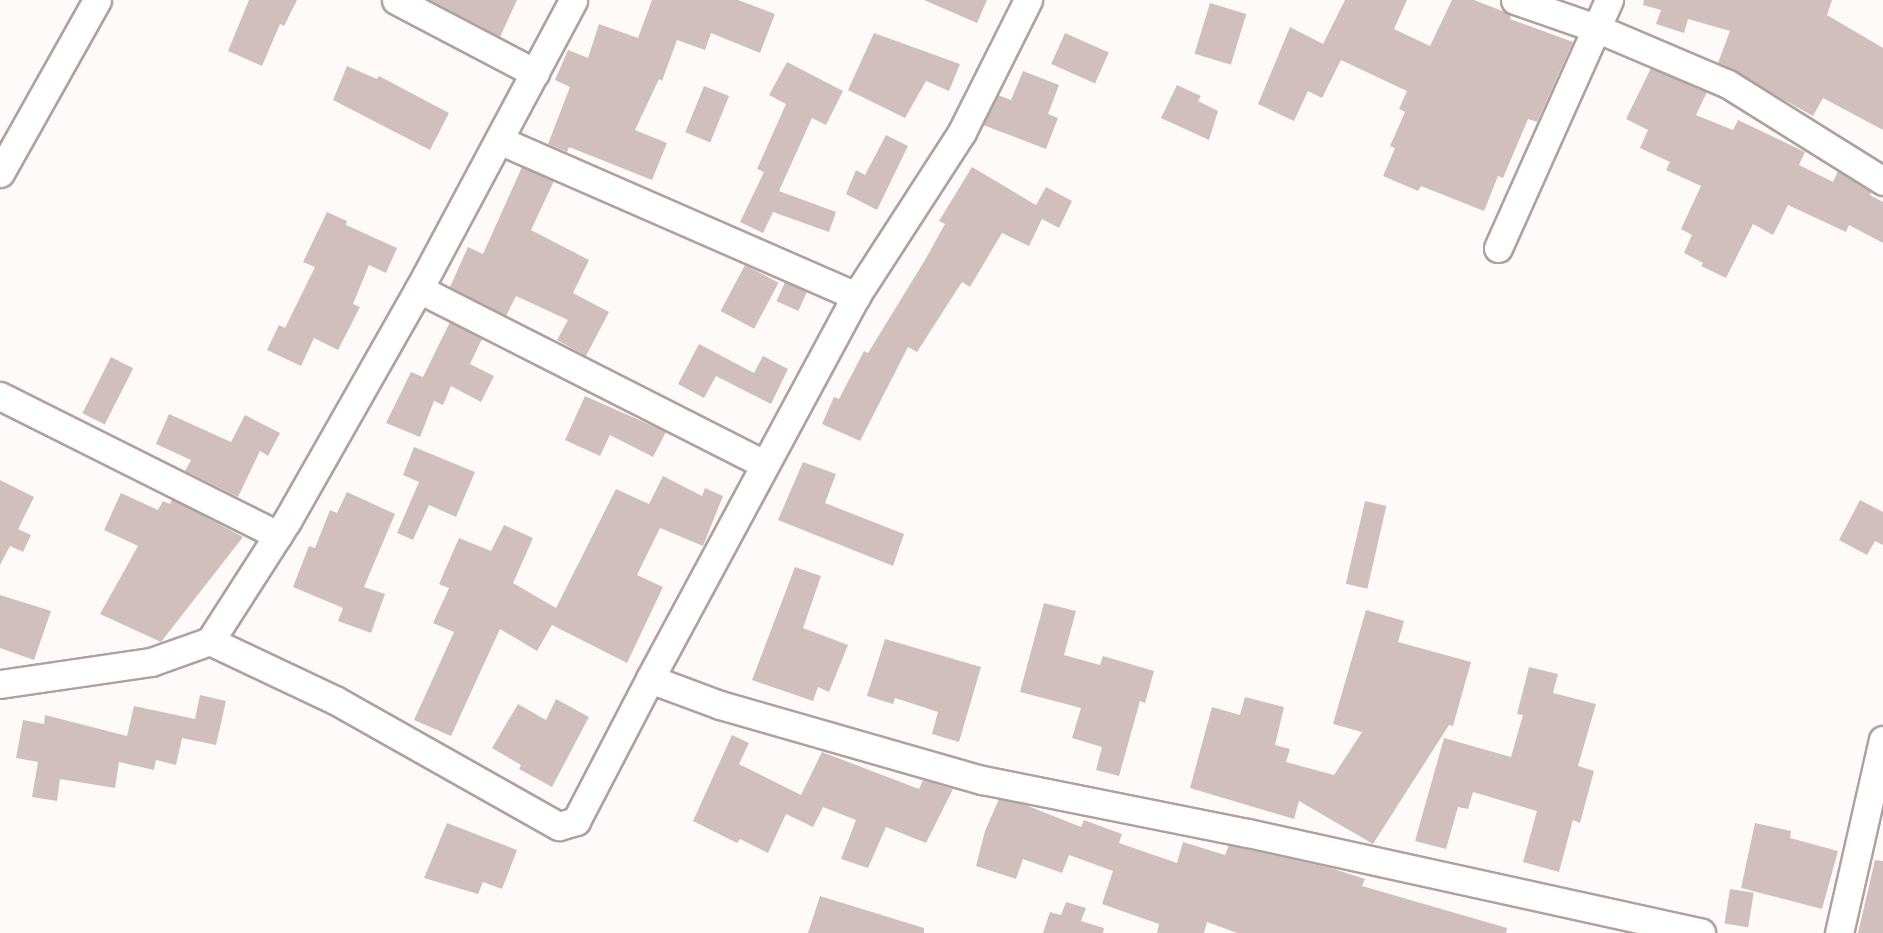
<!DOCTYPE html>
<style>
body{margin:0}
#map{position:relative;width:1883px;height:933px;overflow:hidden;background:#fefafa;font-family:"Exo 2",sans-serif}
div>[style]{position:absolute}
.building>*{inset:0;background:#d0bfbd;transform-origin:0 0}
.roads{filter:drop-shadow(2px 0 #b0a09e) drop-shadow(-2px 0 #b0a09e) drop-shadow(0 2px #b0a09e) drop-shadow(0 -2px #b0a09e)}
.minor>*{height:27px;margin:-13.5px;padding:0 13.5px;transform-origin:13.5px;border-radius:13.5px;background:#fff}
span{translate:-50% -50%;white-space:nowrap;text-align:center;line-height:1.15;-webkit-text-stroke:4.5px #fefafa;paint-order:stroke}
</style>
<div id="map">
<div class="building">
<div style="clip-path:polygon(249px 0,297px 0,284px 26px,280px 24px,262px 66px,228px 51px)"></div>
<div style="clip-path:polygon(430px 0,517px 0,500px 37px)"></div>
<div style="clip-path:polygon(652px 0,738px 0,775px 14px,760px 53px,711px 33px,705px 50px,677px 40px,662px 81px,659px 79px,635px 130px,667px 143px,652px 180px,569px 147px,567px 152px,548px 144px,570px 87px,555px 80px,568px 50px,588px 58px,599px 24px,638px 38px)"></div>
<div style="clip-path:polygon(924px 0,987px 0,977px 23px)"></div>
<div style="clip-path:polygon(1345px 0,1407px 0,1394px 29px,1430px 46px,1452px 0,1474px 0,1505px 12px,1511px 15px,1510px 19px,1573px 42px,1537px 122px,1528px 119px,1503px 178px,1498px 176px,1484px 211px,1421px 186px,1418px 191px,1383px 176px,1395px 148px,1390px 146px,1405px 112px,1399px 109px,1407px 91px,1341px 60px,1322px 98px,1308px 91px,1294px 121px,1258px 104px,1290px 27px,1323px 44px)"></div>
<div style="clip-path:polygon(1644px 0,1832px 0,1827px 15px,1883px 48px,1883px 130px,1823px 98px,1813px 116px,1718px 63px,1730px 31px,1688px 19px,1684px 33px,1656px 24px,1661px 10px,1643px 5px)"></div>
<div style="left:1210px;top:3px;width:38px;height:53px;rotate:17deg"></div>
<div style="clip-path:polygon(874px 33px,960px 64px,949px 91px,926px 81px,905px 118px,848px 90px)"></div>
<div style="left:1065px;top:33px;width:48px;height:34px;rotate:24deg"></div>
<div style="clip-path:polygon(787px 62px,843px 91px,826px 125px,812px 118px,779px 191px,836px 212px,829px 232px,773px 212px,763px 233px,740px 222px,764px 172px,757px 169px,786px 104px,769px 95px)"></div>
<div style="clip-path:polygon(347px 66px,377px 79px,379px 76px,449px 113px,430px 150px,333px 100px)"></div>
<div style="clip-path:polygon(1651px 68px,1707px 92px,1696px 115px,1733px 130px,1738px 120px,1805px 152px,1799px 165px,1833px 182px,1838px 171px,1871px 192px,1870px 195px,1883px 202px,1883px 243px,1849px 225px,1846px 232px,1788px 205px,1773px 235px,1753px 224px,1726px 278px,1701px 266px,1703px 263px,1684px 253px,1692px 235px,1681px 229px,1701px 186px,1666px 170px,1670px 162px,1640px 148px,1648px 130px,1626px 119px)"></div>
<div style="clip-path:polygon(1023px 71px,1059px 85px,1048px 114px,1058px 118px,1046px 149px,983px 125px,998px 95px,1011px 100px)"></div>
<div style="clip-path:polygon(1177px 85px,1201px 96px,1198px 101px,1218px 111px,1209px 140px,1161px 118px)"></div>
<div style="left:704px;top:86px;width:27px;height:50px;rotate:22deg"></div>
<div style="clip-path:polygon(886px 135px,908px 146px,877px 210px,846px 194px,856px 170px,865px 175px)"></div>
<div style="clip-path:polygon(522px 167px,554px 181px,531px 230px,589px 260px,573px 293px,609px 312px,586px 356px,557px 340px,568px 320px,516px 296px,506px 316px,450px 287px,468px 247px,483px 254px)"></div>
<div style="clip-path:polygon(972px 167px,1036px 205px,1046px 187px,1072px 201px,1059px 228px,1042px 219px,1029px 246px,1002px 233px,970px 287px,962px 282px,917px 352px,908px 347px,860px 441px,822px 424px,834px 397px,839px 399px,864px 351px,868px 353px,925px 260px,945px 224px,939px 221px)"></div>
<div style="clip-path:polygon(327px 212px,347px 221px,346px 225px,397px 248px,386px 273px,369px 265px,353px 304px,360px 307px,338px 350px,314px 338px,301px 366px,267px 350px,279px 325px,285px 328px,315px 267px,303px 262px)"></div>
<div style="left:745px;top:265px;width:38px;height:52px;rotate:28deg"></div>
<div style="left:785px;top:282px;width:24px;height:21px;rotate:24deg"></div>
<div style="clip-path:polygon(450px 322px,482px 339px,470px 364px,494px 376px,481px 402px,451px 386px,443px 405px,434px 401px,420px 437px,386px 423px,411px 372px,423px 377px)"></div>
<div style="clip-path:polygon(699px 344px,754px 373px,763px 356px,788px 369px,771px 404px,716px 376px,704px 398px,678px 384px)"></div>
<div style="left:111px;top:357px;width:25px;height:63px;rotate:27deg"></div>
<div style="clip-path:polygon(585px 396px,666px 432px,653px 457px,610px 435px,600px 456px,565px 440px)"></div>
<div style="clip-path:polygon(169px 414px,231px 442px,245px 415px,280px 433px,268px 456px,260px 451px,238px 497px,185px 471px,191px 460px,156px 444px)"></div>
<div style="clip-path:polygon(414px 447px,475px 472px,456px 517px,429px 505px,413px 540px,397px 533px,419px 482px,403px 475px)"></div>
<div style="clip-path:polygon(803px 462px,836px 474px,825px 503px,904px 534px,893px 566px,778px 520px)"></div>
<div style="clip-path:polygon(663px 476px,702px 496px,705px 488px,723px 496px,703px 546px,660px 528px,637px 575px,663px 587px,627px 663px,552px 625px,537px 651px,500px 629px,451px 736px,414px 720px,454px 632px,433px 623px,449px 588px,439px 584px,459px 538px,491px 551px,504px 525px,533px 538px,513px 583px,556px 608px,616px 489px,649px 504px)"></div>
<div style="clip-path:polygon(0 480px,34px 497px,18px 529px,31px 535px,23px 552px,10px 546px,0 565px)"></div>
<div style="clip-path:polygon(347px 492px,395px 514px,364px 587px,385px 594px,371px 633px,338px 621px,343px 608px,293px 587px,309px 546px,315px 548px,330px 510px,337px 513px)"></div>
<div style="clip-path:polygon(121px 493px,158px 510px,163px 501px,170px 504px,172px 499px,243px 537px,161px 642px,100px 614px,138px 546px,104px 530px)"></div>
<div style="clip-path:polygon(1860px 500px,1883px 512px,1883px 545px,1875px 541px,1867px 555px,1839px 540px)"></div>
<div style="left:1365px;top:501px;width:22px;height:85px;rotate:13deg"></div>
<div style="clip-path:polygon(795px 567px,821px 576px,803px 628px,848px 645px,829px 692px,818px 687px,813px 701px,752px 680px)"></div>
<div style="clip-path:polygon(0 595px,51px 611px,34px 660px,0 648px)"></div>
<div style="clip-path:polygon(1044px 603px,1076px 611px,1064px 655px,1100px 665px,1103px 656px,1154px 671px,1145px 703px,1140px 701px,1119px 776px,1096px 770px,1102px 747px,1072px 738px,1081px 708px,1020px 692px)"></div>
<div style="clip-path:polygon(1366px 610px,1404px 621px,1398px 642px,1471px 662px,1453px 726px,1449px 725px,1373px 844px,1299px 801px,1294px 819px,1190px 788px,1212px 707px,1240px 715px,1245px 697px,1284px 707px,1275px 745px,1290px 749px,1286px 762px,1334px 775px,1362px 732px,1333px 724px)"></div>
<div style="clip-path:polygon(885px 639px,981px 667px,959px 742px,932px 734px,938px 712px,895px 698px,893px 704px,867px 696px)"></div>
<div style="clip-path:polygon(1529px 667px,1558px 674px,1553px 693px,1596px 704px,1578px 766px,1594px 771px,1580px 823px,1573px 820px,1559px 872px,1523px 862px,1537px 811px,1473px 792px,1468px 809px,1458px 807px,1446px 849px,1415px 841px,1444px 738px,1511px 757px,1523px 715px,1517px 714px)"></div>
<div style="clip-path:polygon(200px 695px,226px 701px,216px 745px,182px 738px,176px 765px,156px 760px,154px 770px,119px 762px,115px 788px,60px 779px,57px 801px,32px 797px,38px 762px,16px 758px,23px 720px,44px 724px,45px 715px,127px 736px,134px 706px,195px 719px)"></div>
<div style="clip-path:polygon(556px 699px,589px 717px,552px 787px,519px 769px,521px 765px,492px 748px,518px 704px,546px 720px)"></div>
<div style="clip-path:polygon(732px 735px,749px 743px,739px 764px,801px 795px,822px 752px,919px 789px,923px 780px,953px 789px,926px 843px,886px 827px,868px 868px,841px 859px,856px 820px,823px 807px,813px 827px,786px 814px,768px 853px,740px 839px,737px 843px,693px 821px)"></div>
<div style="clip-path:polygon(999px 799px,1023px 804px,1081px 827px,1084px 820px,1122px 834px,1119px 843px,1177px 863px,1183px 842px,1225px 855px,1229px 845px,1331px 868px,1365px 879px,1362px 886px,1507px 928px,1506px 933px,1237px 933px,1207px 922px,1204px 933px,1157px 933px,1159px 924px,1102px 904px,1113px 871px,1069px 855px,1062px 873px,1023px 859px,1016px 879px,976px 866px,985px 831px)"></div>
<div style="clip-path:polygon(447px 823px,517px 850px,502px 889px,483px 882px,478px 894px,424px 878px)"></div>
<div style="clip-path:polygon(1755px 823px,1791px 831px,1790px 838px,1838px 851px,1822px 909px,1741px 888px)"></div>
<div style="clip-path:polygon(1875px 860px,1883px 861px,1883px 933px,1858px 933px)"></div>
<div style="left:1730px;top:889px;width:24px;height:35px;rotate:9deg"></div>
<div style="clip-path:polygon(820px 896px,924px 928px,924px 933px,808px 933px)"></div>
<div style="clip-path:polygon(1066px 902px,1086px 908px,1081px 921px,1104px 928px,1103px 933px,1043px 933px,1050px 912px,1061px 915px)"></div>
</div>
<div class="roads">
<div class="minor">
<div style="left:396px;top:0;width:157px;rotate:27.7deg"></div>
<div style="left:1028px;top:0;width:148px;rotate:116.6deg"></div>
<div style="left:962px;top:132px;width:195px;rotate:122.9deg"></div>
<div style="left:856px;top:296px;width:435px;rotate:118.3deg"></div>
<div style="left:650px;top:679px;width:75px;rotate:20.4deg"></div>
<div style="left:720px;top:705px;width:273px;rotate:16deg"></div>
<div style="left:982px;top:780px;width:271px;rotate:11.3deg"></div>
<div style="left:1248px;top:833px;width:464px;rotate:12.4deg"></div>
<div style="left:1515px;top:0;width:86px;rotate:19.1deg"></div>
<div style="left:1596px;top:28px;width:143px;rotate:23deg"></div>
<div style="left:1728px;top:84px;width:183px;rotate:32deg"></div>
<div style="left:499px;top:140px;width:390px;rotate:23.6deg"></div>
<div style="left:0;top:173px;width:198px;rotate:-60.7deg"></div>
<div style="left:1498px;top:248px;width:272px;rotate:-65.9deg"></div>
<div style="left:419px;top:289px;width:387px;rotate:26.9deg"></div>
<div style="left:0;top:396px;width:311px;rotate:26.6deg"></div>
<div style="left:210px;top:641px;width:138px;rotate:25.3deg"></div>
<div style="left:335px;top:700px;width:257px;rotate:29.4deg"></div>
<div style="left:559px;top:826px;width:18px;rotate:-16deg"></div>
<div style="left:576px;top:821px;width:160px;rotate:-62.5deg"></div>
<div style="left:0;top:684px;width:153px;rotate:-8.3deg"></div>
<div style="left:151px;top:662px;width:63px;rotate:-19.6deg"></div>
<div style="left:210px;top:641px;width:143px;rotate:-57.3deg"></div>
<div style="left:287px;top:521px;width:267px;rotate:-60.4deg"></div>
<div style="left:419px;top:289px;width:327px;rotate:-61.9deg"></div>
<div style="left:1839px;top:933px;width:198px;rotate:-77.2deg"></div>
</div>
</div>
</div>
